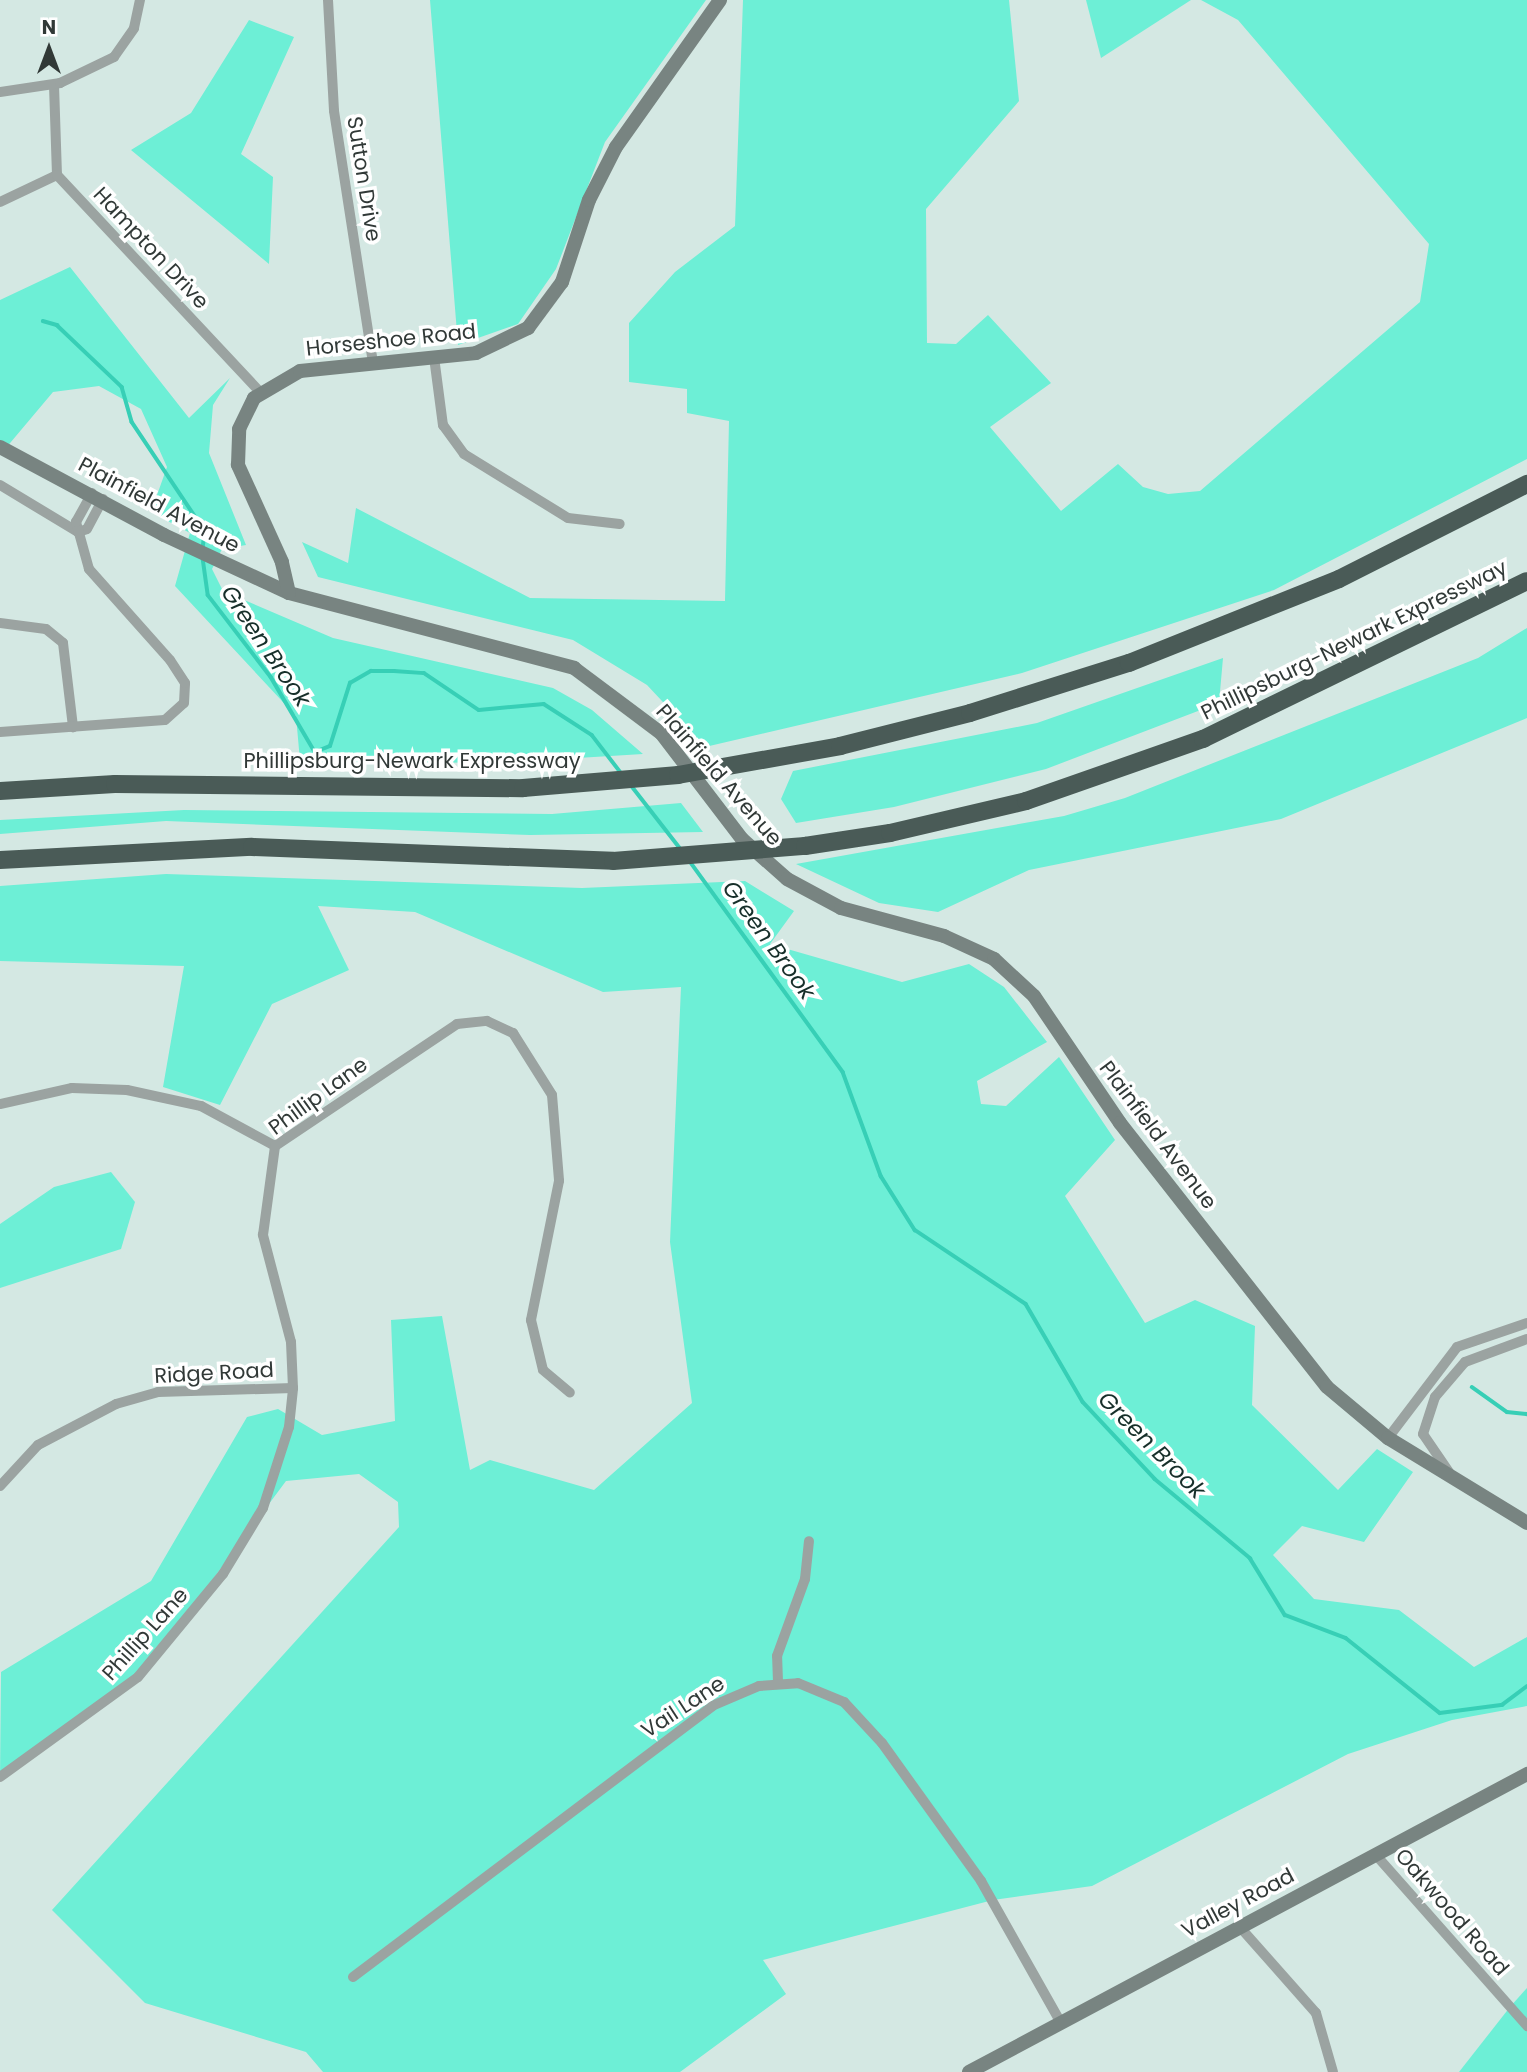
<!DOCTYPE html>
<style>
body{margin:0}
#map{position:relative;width:1527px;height:2072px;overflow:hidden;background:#d4e8e3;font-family:Poppins,sans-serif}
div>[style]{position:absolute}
.green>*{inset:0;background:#6defd6}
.stream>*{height:3.5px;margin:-1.75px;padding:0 1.75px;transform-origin:1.75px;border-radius:1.75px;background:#37cfb6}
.street>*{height:10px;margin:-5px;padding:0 5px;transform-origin:5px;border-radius:5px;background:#9ba3a1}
.secondary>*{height:14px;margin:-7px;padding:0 7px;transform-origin:7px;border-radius:7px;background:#788481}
.highway>*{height:18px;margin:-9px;padding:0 9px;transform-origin:9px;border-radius:9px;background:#4a5b57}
span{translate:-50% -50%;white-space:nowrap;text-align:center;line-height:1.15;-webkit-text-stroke:7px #fff;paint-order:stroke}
.street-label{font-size:21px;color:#313937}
.water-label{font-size:23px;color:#172f2a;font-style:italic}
.north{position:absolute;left:14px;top:14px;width:70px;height:70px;-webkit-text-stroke:5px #fff;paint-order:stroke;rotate:0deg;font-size:19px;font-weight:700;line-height:28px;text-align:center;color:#313937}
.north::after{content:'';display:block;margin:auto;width:24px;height:32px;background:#313937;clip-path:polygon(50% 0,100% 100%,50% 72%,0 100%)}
</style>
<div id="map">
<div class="green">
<div style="clip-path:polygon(430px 0,706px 0,605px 142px,556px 269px,518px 324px,458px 345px)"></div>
<div style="clip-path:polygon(743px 0,1009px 0,1019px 101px,926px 209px,927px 343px,956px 344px,988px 315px,1051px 383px,990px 427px,1061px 511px,1118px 464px,1143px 487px,1168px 494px,1200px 491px,1420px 302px,1429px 244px,1238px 20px,1201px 0,1527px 0,1527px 459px,1274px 590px,1022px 673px,705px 747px,647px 685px,573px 640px,318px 577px,302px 542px,348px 563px,356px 508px,530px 598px,725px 601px,729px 421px,687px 413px,687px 389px,629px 382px,629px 323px,675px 272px,735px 226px)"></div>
<div style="clip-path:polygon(1086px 0,1191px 0,1101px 58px)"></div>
<div style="clip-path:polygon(249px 20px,294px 37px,241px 154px,273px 177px,269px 264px,131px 150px,191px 113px)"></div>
<div style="clip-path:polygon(70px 267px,189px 418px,230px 378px,213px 405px,209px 453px,246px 545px,222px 549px,212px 569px,223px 591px,333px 638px,553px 688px,592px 710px,643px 754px,495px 763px,300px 761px,296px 716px,175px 586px,190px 533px,151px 512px,167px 467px,141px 409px,99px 386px,53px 392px,0 455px,0 300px)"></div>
<div style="clip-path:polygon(1527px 628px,1527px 718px,1281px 819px,1029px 870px,938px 912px,879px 903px,796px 864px,1064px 816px,1125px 798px,1478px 658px)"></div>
<div style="clip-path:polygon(1223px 658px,1219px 703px,1046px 769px,894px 807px,796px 823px,781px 799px,793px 771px,1037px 723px)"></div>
<div style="clip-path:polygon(681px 803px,703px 832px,530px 835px,166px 821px,0 834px,0 820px,184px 810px,552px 814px)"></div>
<div style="clip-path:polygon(166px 874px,582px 888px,745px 881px,794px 911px,770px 944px,902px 982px,969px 964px,1004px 987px,1047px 1042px,977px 1081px,981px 1104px,1006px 1106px,1059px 1057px,1115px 1140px,1065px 1196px,1145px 1323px,1195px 1300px,1255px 1326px,1252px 1405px,1338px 1490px,1377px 1449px,1413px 1472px,1364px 1542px,1302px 1526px,1273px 1555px,1314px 1599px,1399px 1610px,1474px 1667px,1527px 1637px,1527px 1706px,1452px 1720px,1348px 1754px,1092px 1886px,993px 1900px,763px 1960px,786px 1994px,680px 2072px,323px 2072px,306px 2052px,145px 2003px,52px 1910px,399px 1527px,398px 1502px,359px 1474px,286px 1481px,149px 1665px,0 1781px,1px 1672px,151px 1581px,247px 1417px,278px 1409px,322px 1435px,395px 1421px,391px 1320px,442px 1316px,470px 1470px,490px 1460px,594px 1490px,692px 1403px,670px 1242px,681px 987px,603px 992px,415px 912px,318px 906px,349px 970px,272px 1004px,220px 1105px,163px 1087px,184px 966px,0 961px,0 886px)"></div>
<div style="clip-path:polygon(111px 1172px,135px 1202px,121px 1249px,0 1288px,0 1224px,54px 1187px)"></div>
<div style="clip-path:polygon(1527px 1988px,1527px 2072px,1459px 2072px,1510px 2007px)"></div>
</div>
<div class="stream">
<div style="left:43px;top:321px;width:15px;rotate:16deg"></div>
<div style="left:57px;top:325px;width:90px;rotate:43.6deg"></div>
<div style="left:122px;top:387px;width:36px;rotate:74deg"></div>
<div style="left:132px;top:422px;width:131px;rotate:56.2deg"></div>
<div style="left:205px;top:531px;width:20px;rotate:96deg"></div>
<div style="left:203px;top:558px;width:37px;rotate:82deg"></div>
<div style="left:208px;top:595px;width:103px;rotate:52.5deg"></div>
<div style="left:271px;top:677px;width:87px;rotate:59.6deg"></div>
<div style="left:315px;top:752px;width:16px;rotate:-22deg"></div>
<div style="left:330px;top:746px;width:66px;rotate:-72.4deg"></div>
<div style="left:350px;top:683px;width:24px;rotate:-30deg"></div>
<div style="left:371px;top:671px;width:23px"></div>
<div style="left:394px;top:671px;width:30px;rotate:4deg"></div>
<div style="left:424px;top:673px;width:66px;rotate:33.9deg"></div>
<div style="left:479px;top:710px;width:65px;rotate:-5.3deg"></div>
<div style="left:544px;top:704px;width:57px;rotate:32.9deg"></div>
<div style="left:592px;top:735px;width:49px;rotate:52.4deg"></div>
<div style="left:631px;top:785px;width:80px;rotate:52.1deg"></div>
<div style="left:689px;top:860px;width:262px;rotate:54deg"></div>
<div style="left:843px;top:1072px;width:111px;rotate:69.9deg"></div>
<div style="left:881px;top:1176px;width:64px;rotate:57.8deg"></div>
<div style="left:915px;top:1230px;width:133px;rotate:33.7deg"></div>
<div style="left:1026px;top:1304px;width:113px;rotate:59.8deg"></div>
<div style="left:1083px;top:1402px;width:105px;rotate:46.9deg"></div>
<div style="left:1155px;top:1479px;width:124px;rotate:39.7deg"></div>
<div style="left:1250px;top:1558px;width:67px;rotate:58.4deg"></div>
<div style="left:1285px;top:1615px;width:65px;rotate:20.7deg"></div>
<div style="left:1346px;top:1638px;width:120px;rotate:38.6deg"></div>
<div style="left:1440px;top:1713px;width:63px;rotate:-7.4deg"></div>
<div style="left:1502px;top:1705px;width:31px;rotate:-37deg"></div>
<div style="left:1472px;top:1387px;width:43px;rotate:35.5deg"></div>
<div style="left:1507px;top:1412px;width:20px;rotate:6deg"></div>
</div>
<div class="street">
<div style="left:328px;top:0;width:111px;rotate:86.9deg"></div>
<div style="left:334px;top:111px;width:255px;rotate:81.2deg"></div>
<div style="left:54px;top:85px;width:90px;rotate:88.1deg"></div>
<div style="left:0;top:92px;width:61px;rotate:-8.5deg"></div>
<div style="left:60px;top:83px;width:60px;rotate:-25.7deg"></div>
<div style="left:114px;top:57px;width:35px;rotate:-55deg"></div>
<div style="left:134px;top:28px;width:29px;rotate:-78deg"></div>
<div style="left:0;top:202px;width:63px;rotate:-25.3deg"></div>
<div style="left:57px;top:175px;width:297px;rotate:46.9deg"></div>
<div style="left:434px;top:357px;width:69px;rotate:82.5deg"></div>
<div style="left:443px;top:425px;width:36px;rotate:54deg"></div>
<div style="left:464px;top:454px;width:122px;rotate:31.6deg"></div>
<div style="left:568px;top:518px;width:52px;rotate:6.6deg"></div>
<div style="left:0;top:485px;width:91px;rotate:31.1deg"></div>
<div style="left:78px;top:532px;width:9px;rotate:-18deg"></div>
<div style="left:87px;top:529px;width:34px;rotate:-62deg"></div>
<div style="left:0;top:623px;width:46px;rotate:7.4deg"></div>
<div style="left:46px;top:629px;width:22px;rotate:39deg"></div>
<div style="left:63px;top:643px;width:85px;rotate:83.2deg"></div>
<div style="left:0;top:732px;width:165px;rotate:-4.2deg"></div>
<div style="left:165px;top:720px;width:25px;rotate:-42deg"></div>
<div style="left:184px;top:703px;width:20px;rotate:-87deg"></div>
<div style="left:185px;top:683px;width:27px;rotate:-123deg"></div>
<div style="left:170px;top:660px;width:122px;rotate:-131.7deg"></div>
<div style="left:89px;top:569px;width:49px;rotate:-105.5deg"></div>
<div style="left:76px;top:522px;width:33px;rotate:-61deg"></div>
<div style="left:0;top:1104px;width:74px;rotate:-12.5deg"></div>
<div style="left:72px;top:1088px;width:55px;rotate:2.1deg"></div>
<div style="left:127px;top:1090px;width:76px;rotate:12.2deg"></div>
<div style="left:201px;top:1106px;width:84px;rotate:28.4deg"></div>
<div style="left:1388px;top:1438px;width:114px;rotate:-52.8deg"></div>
<div style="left:1457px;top:1347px;width:74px;rotate:-18.9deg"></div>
<div style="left:1449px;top:1472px;width:46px;rotate:-124.4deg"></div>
<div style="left:1423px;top:1434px;width:39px;rotate:-72deg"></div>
<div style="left:1435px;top:1397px;width:46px;rotate:-49.4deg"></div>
<div style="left:1465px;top:1362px;width:66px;rotate:-20.4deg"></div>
<div style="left:0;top:1486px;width:56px;rotate:-47.2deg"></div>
<div style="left:38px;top:1445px;width:88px;rotate:-27.7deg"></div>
<div style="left:116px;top:1404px;width:44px;rotate:-15.9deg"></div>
<div style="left:158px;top:1392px;width:135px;rotate:-1.7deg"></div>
<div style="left:778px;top:1682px;width:26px;rotate:-92deg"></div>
<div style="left:777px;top:1656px;width:82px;rotate:-70deg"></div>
<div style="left:805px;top:1579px;width:38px;rotate:-84deg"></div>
<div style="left:0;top:1777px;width:170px;rotate:-35.9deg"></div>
<div style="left:138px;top:1677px;width:134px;rotate:-50.5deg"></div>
<div style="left:223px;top:1574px;width:77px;rotate:-58.8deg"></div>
<div style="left:263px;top:1508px;width:85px;rotate:-72.2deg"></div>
<div style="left:289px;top:1427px;width:39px;rotate:-84deg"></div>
<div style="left:293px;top:1388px;width:46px;rotate:-92.5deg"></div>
<div style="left:291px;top:1342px;width:111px;rotate:-104.7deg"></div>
<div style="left:263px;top:1235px;width:90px;rotate:-82.3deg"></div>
<div style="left:275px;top:1146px;width:219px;rotate:-33.8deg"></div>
<div style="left:457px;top:1024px;width:30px;rotate:-6deg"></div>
<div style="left:487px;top:1021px;width:29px;rotate:25deg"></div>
<div style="left:513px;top:1033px;width:73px;rotate:57.8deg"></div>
<div style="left:552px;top:1095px;width:86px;rotate:85.3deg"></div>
<div style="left:559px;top:1181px;width:142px;rotate:101.4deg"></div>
<div style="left:531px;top:1320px;width:51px;rotate:76.5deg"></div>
<div style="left:543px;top:1370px;width:35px;rotate:40deg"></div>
<div style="left:1375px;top:1854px;width:230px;rotate:48.5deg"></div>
<div style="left:1239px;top:1926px;width:116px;rotate:48.5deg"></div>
<div style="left:1316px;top:2013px;width:61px;rotate:73.9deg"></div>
<div style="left:353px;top:1977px;width:450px;rotate:-37deg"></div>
<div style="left:712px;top:1706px;width:51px;rotate:-23.1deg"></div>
<div style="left:759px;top:1686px;width:39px;rotate:-4deg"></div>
<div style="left:798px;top:1683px;width:50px;rotate:22.4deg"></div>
<div style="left:844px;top:1702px;width:56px;rotate:47.2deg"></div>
<div style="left:882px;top:1743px;width:170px;rotate:54.3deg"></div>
<div style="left:981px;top:1881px;width:161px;rotate:60.6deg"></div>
</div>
<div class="secondary">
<div style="left:0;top:447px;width:186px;rotate:28.2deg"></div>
<div style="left:164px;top:535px;width:138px;rotate:24.9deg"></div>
<div style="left:289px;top:593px;width:295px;rotate:14.7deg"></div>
<div style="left:574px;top:668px;width:109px;rotate:36.8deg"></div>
<div style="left:661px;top:733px;width:133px;rotate:52.6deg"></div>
<div style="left:742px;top:839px;width:60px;rotate:41.6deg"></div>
<div style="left:787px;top:879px;width:61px;rotate:28.2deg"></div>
<div style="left:841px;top:908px;width:107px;rotate:15.2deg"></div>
<div style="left:944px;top:936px;width:55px;rotate:24.7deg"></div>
<div style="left:994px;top:959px;width:54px;rotate:42.8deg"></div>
<div style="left:1034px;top:996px;width:153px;rotate:55.9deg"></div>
<div style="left:1120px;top:1123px;width:335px;rotate:51.9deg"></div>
<div style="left:1327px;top:1387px;width:80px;rotate:39.9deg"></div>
<div style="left:1388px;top:1438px;width:163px;rotate:31.4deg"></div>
<div style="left:289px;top:593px;width:32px;rotate:-103deg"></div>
<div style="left:282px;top:562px;width:107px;rotate:-114.4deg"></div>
<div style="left:238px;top:465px;width:36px;rotate:-88deg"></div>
<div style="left:239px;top:429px;width:34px;rotate:-64deg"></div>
<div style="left:254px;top:398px;width:53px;rotate:-30.4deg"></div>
<div style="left:300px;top:371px;width:177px;rotate:-5.8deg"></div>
<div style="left:476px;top:353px;width:58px;rotate:-25.7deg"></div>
<div style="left:528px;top:328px;width:57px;rotate:-53.5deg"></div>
<div style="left:562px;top:282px;width:86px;rotate:-71.8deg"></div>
<div style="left:589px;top:200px;width:59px;rotate:-63deg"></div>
<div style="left:616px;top:147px;width:180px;rotate:-54.7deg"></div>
<div style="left:969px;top:2072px;width:633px;rotate:-28.1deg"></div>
</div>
<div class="highway">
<div style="left:0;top:791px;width:115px;rotate:-3.5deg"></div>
<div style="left:115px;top:784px;width:408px;rotate:0.6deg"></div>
<div style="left:523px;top:788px;width:156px;rotate:-4.8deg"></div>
<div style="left:678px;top:775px;width:165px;rotate:-10.1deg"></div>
<div style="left:840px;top:746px;width:134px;rotate:-14.2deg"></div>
<div style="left:970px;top:713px;width:167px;rotate:-17.5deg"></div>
<div style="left:1129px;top:663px;width:226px;rotate:-21.8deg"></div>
<div style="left:1339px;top:579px;width:211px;rotate:-26.8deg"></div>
<div style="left:0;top:860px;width:252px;rotate:-3deg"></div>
<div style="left:252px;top:847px;width:361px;rotate:2.2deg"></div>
<div style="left:613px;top:861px;width:193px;rotate:-4.5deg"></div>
<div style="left:805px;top:846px;width:86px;rotate:-8.7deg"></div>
<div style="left:890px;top:833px;width:140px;rotate:-13.2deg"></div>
<div style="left:1026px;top:801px;width:188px;rotate:-19.3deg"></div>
<div style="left:1203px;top:739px;width:360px;rotate:-26deg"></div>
</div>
<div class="street-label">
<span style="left:364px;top:179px;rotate:81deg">Sutton Drive</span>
<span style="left:151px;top:248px;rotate:47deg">Hampton Drive</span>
<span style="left:391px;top:340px;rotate:-6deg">Horseshoe Road</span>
<span style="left:159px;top:505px;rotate:28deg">Plainfield Avenue</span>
<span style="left:1354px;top:640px;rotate:-26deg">Phillipsburg-Newark Expressway</span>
<span style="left:412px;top:761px">Phillipsburg-Newark Expressway</span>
<span style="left:719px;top:775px;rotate:49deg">Plainfield Avenue</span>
<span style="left:318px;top:1096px;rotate:-36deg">Phillip Lane</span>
<span style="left:1158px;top:1135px;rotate:53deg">Plainfield Avenue</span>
<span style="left:214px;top:1373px;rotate:-3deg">Ridge Road</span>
<span style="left:145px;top:1634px;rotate:-48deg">Phillip Lane</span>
<span style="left:683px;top:1707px;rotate:-33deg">Vail Lane</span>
<span style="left:1238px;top:1903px;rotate:-28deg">Valley Road</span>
<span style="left:1452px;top:1912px;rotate:49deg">Oakwood Road</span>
</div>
<div class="water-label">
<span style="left:266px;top:646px;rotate:56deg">Green Brook</span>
<span style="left:769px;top:940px;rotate:54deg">Green Brook</span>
<span style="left:1152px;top:1445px;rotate:45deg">Green Brook</span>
</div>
<div class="north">N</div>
</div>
